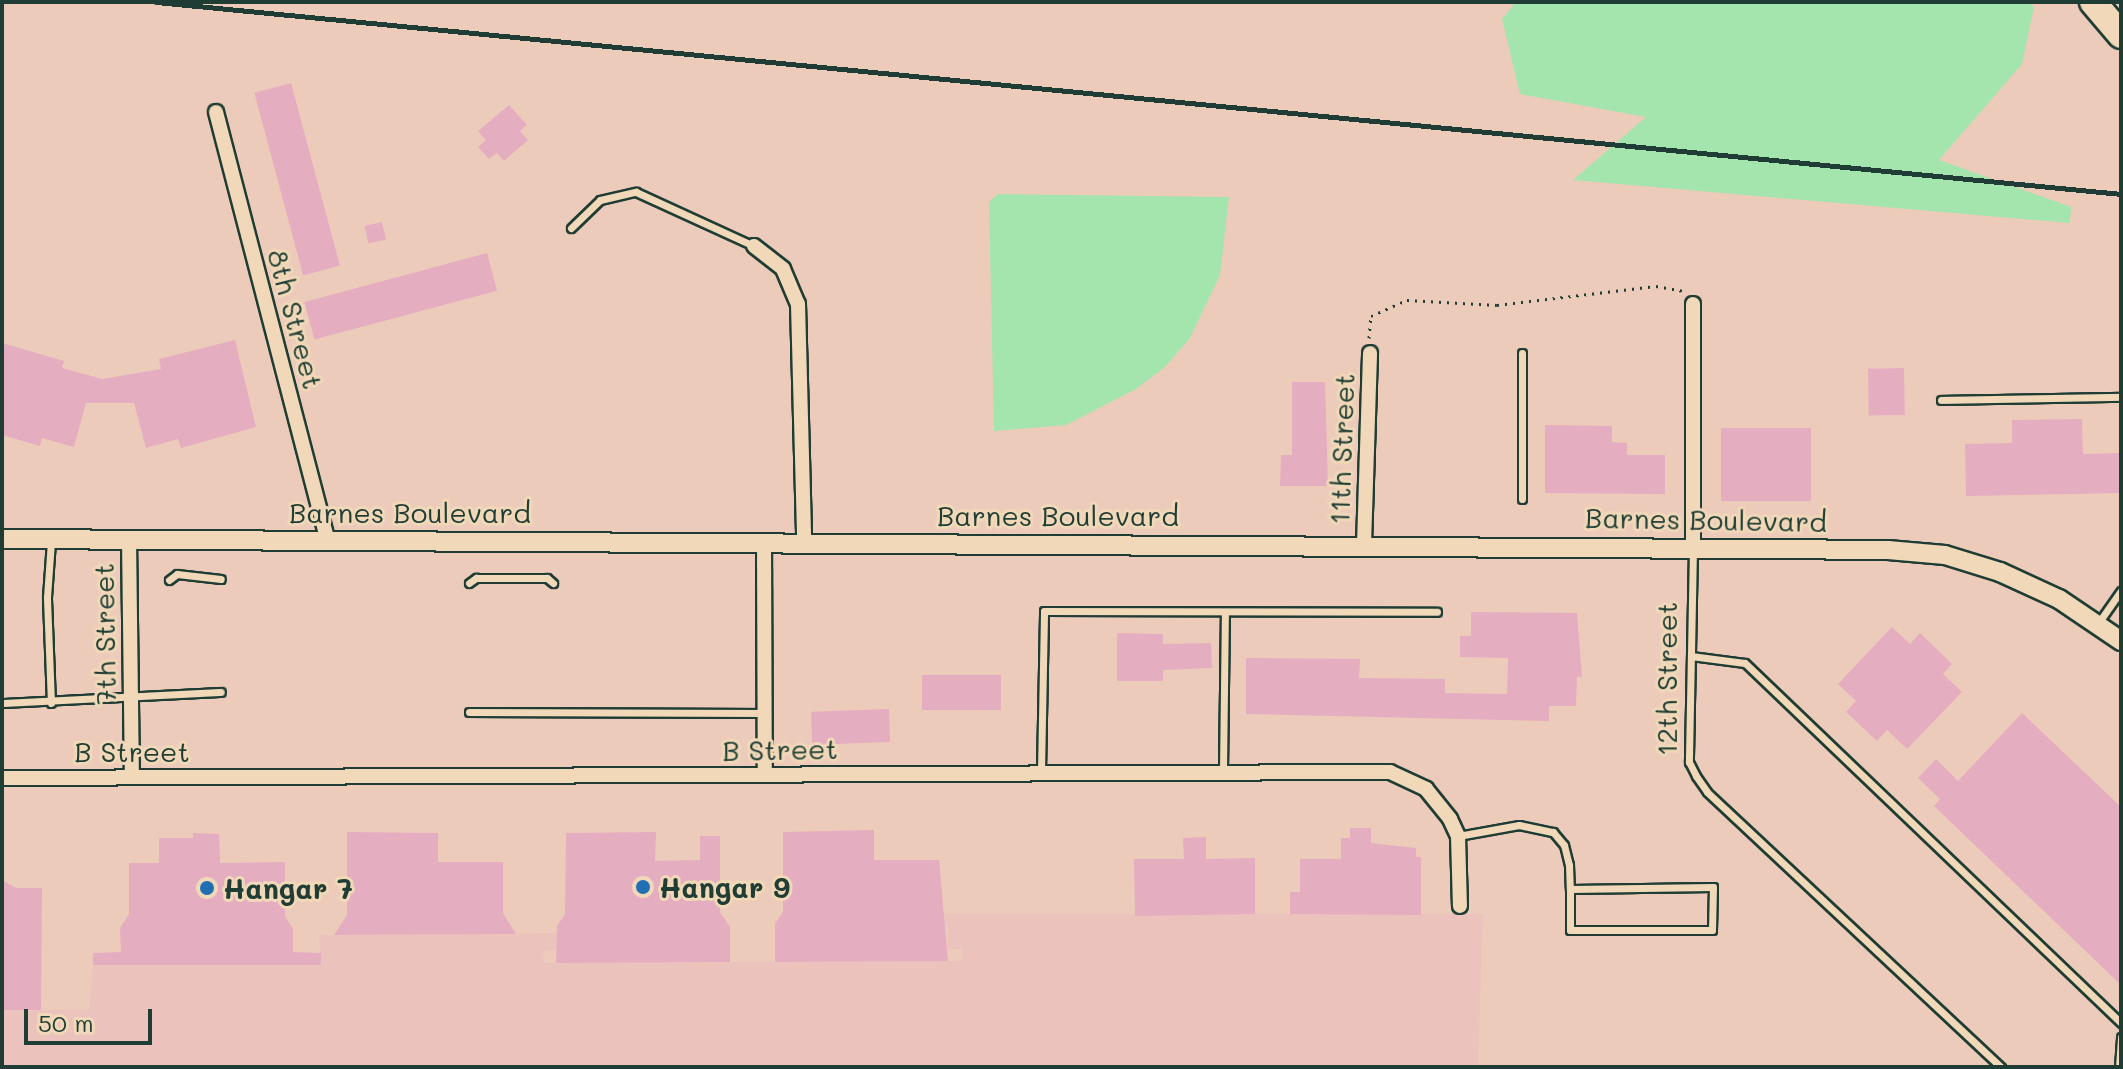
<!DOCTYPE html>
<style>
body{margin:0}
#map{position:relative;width:2123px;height:1069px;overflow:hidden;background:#edcbba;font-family:Mali,sans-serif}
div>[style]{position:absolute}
.built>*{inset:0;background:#ebc2bc}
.green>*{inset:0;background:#a4e5ae}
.building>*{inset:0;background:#e5adc0;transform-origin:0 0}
.path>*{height:3px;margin-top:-1.5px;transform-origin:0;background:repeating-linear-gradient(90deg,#1f3d34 0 2px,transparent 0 8px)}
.roads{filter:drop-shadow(2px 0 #1f3d34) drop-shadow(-2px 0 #1f3d34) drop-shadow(0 2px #1f3d34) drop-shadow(0 -2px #1f3d34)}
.service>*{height:7px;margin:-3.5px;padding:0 3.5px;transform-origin:3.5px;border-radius:3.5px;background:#f0d8b8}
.minor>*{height:14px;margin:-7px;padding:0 7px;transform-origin:7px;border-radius:7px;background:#f0d8b8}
.tertiary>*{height:18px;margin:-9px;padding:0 9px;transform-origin:9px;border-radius:9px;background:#f0d8b8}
.motorway>*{height:26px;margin:-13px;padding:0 13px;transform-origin:13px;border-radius:13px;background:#f0d8b8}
.rail>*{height:5px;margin:-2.5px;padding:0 2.5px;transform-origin:2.5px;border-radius:2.5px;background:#1f3d34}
.dots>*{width:22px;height:22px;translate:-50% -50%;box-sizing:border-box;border:4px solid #f0d8b8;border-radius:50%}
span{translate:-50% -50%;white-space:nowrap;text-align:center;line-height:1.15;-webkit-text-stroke:6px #f0d8b8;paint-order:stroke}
.street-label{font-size:28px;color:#1f3d34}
.poi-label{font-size:28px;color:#1f3d34;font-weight:700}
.left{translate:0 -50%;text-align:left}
.frame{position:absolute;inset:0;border:4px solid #1f3d34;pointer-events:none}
.scale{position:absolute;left:24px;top:1009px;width:128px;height:36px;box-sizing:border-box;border:4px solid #1f3d34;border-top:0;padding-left:10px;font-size:24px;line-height:28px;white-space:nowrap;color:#1f3d34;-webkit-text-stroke:6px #f0d8b8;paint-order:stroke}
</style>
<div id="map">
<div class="built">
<div style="clip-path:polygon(940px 914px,1483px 914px,1478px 1067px,2px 1067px,2px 1010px,89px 1010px,93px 965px,321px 965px,319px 935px,556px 933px,556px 950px,543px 951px,544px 963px,962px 961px,963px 949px,948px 949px,948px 926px)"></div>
</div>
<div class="green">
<div style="clip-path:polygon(1516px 2px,2029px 2px,2034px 7px,2022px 64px,1939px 160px,2071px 207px,2070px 223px,1573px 180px,1646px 117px,1520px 94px,1502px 19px)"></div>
<div style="clip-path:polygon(998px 194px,1229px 197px,1220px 275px,1190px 338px,1165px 367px,1136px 389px,1066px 425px,994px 431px,989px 202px)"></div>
</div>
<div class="building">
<div style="left:291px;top:83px;width:189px;height:38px;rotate:75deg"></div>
<div style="clip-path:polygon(509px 105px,527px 125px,520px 131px,528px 140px,504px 161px,497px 153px,489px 159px,478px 147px,486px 140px,478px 131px)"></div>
<div style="left:382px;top:222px;width:18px;height:18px;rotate:77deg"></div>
<div style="left:487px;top:253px;width:39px;height:189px;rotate:75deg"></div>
<div style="clip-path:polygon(235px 340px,256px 427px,181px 448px,178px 439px,146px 448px,134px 403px,86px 403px,74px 447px,42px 438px,40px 446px,2px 435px,2px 343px,64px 361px,62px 368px,102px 379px,161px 369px,159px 359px)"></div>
<div style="left:1904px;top:368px;width:47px;height:36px;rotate:89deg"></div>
<div style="clip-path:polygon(1292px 382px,1325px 382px,1328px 486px,1280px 486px,1281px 455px,1292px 455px)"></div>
<div style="clip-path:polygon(2082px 419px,2083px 454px,2121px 453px,2121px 493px,1966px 496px,1965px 444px,2012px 443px,2012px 420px)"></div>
<div style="clip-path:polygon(1545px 425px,1612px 426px,1612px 442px,1627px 443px,1627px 455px,1665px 455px,1665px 494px,1545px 493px)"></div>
<div style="left:1721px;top:428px;width:90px;height:73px"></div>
<div style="clip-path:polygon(1471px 612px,1577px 613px,1582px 677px,1577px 677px,1576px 706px,1549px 706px,1549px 721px,1246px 714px,1246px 658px,1360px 659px,1359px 678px,1445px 679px,1445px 693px,1507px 694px,1508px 658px,1460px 657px,1460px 636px,1471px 636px)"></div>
<div style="clip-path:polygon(1892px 627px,1910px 644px,1920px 633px,1952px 664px,1943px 674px,1962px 692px,1907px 749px,1887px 730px,1877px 741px,1846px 712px,1856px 701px,1838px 684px)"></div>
<div style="clip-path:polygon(1117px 633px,1163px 634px,1163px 644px,1211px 643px,1212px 668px,1163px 670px,1163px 681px,1117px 681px)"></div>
<div style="left:1001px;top:675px;width:35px;height:79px;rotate:90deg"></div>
<div style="left:889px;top:709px;width:33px;height:78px;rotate:88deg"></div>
<div style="clip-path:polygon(2022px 713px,2121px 807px,2121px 985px,1934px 806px,1940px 799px,1918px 778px,1936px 759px,1958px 781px)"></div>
<div style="clip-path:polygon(1350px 828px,1371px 828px,1371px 843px,1416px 848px,1416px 857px,1421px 857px,1421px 915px,1290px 914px,1290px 892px,1300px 892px,1300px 859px,1341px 859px,1341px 838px,1350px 838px)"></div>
<div style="clip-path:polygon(874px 830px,874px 860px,939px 860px,948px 961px,775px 962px,775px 924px,783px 912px,783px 832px)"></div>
<div style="clip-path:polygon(347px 832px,438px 833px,438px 862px,503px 862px,503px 913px,516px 934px,334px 935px,347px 915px)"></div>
<div style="clip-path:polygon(656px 832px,655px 861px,700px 860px,700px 836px,720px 836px,720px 912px,730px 927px,730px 962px,556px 963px,557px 926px,565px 914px,566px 833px)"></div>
<div style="clip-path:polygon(193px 833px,219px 834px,220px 863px,285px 862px,285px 916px,293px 929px,293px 952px,321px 953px,321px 965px,93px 965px,93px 953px,121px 952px,120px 928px,129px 914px,129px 863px,159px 863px,159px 838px,193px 838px)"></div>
<div style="clip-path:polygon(1206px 837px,1206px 859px,1255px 858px,1255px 914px,1135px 916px,1134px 859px,1184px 859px,1183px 838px)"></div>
<div style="clip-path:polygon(2px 880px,16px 888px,42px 888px,41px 1010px,2px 1010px)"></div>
</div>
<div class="path">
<div style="left:1369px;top:338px;width:22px;rotate:-85deg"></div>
<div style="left:1371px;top:316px;width:39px;rotate:-24deg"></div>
<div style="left:1407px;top:300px;width:90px;rotate:3.2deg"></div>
<div style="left:1497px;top:305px;width:160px;rotate:-6.8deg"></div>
<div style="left:1656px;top:286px;width:27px;rotate:10deg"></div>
</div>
<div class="roads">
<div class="service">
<div style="left:571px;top:228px;width:40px;rotate:-44deg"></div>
<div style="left:600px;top:200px;width:37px;rotate:-13deg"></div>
<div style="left:636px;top:192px;width:130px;rotate:24.6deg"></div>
<div style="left:1522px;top:353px;width:146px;rotate:90deg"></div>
<div style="left:1941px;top:400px;width:180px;rotate:-1deg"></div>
<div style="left:1693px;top:548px;width:214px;rotate:91.1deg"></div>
<div style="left:1689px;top:762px;width:16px;rotate:63deg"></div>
<div style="left:1696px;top:776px;width:19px;rotate:55deg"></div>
<div style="left:1707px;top:792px;width:403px;rotate:43.1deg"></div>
<div style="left:169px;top:580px;width:10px;rotate:-37deg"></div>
<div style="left:177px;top:574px;width:44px;rotate:6.5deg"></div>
<div style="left:469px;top:583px;width:9px;rotate:-36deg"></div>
<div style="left:476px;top:578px;width:71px"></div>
<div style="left:547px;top:578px;width:8px;rotate:40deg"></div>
<div style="left:2099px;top:622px;width:38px;rotate:-55deg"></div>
<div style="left:1691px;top:656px;width:54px;rotate:7.4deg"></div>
<div style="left:1745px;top:663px;width:521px;rotate:43.75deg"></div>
<div style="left:2px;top:703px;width:219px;rotate:-2.9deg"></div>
<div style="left:51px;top:703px;width:106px;rotate:-92.2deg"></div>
<div style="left:47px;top:597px;width:56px;rotate:-85.9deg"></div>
<div style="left:469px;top:712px;width:294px;rotate:0.2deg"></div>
<div style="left:1223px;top:770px;width:158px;rotate:-89.3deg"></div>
<div style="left:1041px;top:771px;width:160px;rotate:-88.9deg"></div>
<div style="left:1044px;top:611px;width:393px;rotate:0.1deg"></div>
<div style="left:1458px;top:836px;width:62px;rotate:-10.2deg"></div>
<div style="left:1519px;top:825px;width:35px;rotate:12deg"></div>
<div style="left:1553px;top:832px;width:17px;rotate:50deg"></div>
<div style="left:1564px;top:845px;width:21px;rotate:76deg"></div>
<div style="left:1569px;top:865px;width:24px;rotate:88deg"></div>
<div style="left:1570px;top:889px;width:41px;rotate:90deg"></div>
<div style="left:1570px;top:930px;width:142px"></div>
<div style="left:1712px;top:930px;width:43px;rotate:-88.7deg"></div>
<div style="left:1713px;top:887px;width:143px;rotate:179.2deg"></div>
<div style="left:2119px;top:1067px;width:30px;rotate:-86deg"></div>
</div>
<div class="minor">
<div style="left:216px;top:112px;width:441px;rotate:75.4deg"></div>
<div style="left:754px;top:246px;width:37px;rotate:38deg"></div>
<div style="left:783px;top:269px;width:38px;rotate:67deg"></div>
<div style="left:798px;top:304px;width:237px;rotate:88.5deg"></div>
<div style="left:1693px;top:304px;width:242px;rotate:90deg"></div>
<div style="left:129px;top:538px;width:239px;rotate:89.3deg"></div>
<div style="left:764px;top:541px;width:234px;rotate:89.8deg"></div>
<div style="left:1364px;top:545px;width:192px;rotate:-88.2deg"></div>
<div style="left:2px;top:778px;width:1388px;rotate:-0.25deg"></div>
<div style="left:1390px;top:772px;width:40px;rotate:25deg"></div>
<div style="left:1426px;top:789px;width:38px;rotate:51deg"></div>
<div style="left:1450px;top:819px;width:19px;rotate:65deg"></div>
<div style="left:1458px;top:836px;width:70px;rotate:88.4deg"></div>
</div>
<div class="tertiary">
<div style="left:2px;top:539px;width:1886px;rotate:0.33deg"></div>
<div style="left:1888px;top:550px;width:57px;rotate:5deg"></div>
<div style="left:1945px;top:555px;width:58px;rotate:17.2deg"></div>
<div style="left:2000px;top:572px;width:65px;rotate:24.6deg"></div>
<div style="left:2059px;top:599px;width:75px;rotate:34.1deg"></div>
</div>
<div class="motorway">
<div style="left:2093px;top:2px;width:43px;rotate:49.7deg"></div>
</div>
</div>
<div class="rail">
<div style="left:156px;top:2px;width:1974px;rotate:5.58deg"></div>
</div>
<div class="dots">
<div style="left:643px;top:887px;background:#1f6fb2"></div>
<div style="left:207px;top:888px;background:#1f6fb2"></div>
</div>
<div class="street-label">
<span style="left:296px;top:319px;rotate:75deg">8th Street</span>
<span style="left:1341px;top:449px;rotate:-88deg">11th Street</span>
<span style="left:410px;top:512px">Barnes Boulevard</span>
<span style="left:1058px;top:515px">Barnes Boulevard</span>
<span style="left:1706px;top:519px;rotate:1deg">Barnes Boulevard</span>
<span style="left:104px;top:634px;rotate:-91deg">7th Street</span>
<span style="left:1666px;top:679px;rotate:-90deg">12th Street</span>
<span style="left:780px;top:749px;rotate:-1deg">B Street</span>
<span style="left:132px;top:751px">B Street</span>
</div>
<div class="poi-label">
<span class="left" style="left:659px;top:887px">Hangar 9</span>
<span class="left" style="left:223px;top:888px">Hangar 7</span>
</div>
<div class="frame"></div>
<div class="scale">50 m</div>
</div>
